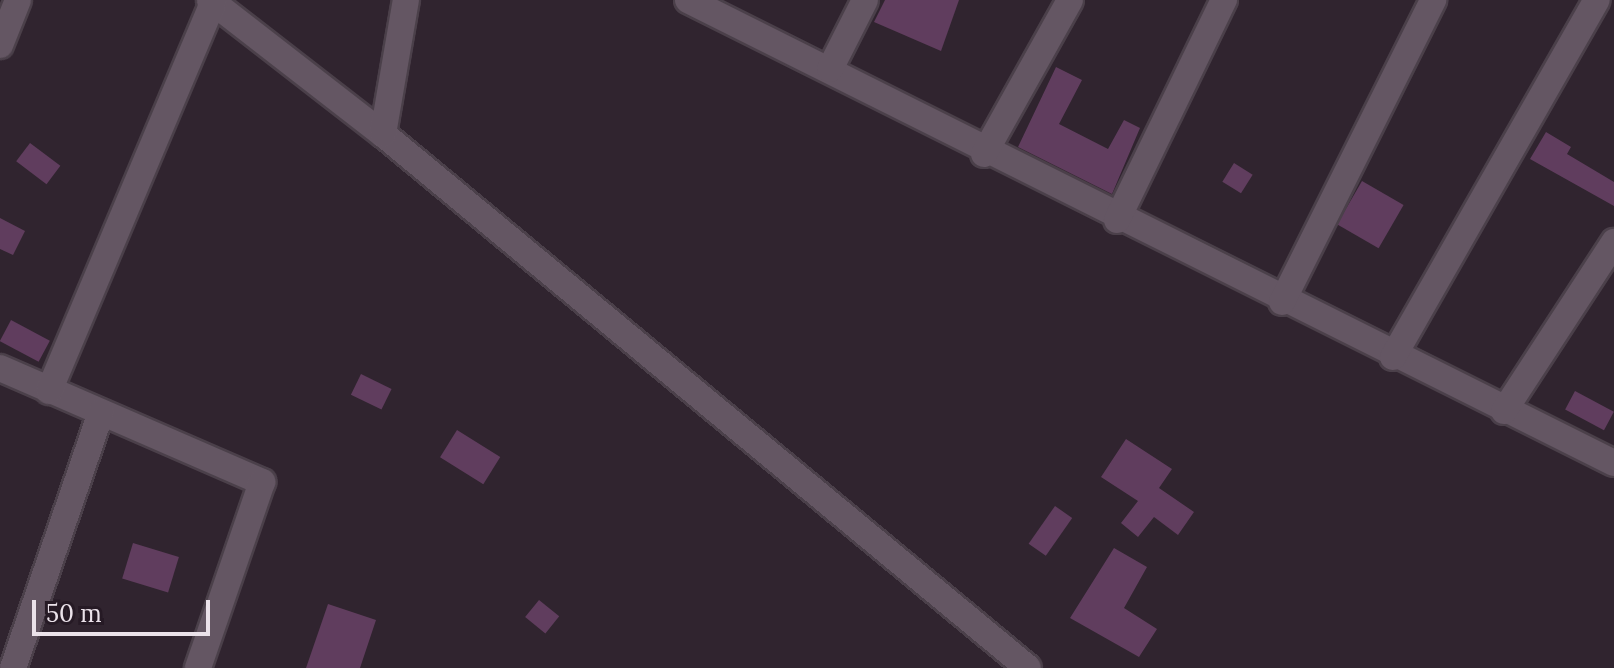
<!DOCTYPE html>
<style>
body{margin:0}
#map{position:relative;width:1614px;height:668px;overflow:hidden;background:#30242f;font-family:Lora,serif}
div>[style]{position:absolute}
.building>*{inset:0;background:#603d5e;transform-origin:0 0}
.roads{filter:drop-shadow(2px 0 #4b404a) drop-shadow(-2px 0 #4b404a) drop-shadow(0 2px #4b404a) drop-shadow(0 -2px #4b404a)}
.minor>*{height:26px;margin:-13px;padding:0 13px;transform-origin:13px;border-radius:13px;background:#645663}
span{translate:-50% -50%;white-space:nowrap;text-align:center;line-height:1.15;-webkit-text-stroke:7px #261a25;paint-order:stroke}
.scale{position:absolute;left:32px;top:600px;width:178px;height:36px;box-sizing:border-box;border:4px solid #ebe2ea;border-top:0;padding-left:10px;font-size:24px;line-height:28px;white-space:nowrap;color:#ebe2ea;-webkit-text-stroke:6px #261a25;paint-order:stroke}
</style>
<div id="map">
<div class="building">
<div style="clip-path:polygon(885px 0,959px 0,941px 51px,874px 22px)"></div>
<div style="clip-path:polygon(1056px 67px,1082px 80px,1059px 124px,1108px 149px,1124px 120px,1140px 128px,1112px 194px,1018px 147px)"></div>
<div style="clip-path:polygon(1546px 132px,1571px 147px,1567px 154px,1614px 182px,1614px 206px,1530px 159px)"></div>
<div style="left:30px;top:143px;width:38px;height:23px;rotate:37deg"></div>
<div style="left:1234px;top:163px;width:22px;height:22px;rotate:32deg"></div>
<div style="left:1362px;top:181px;width:48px;height:50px;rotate:30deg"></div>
<div style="clip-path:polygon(0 218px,25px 231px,13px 255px,0 249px)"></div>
<div style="left:11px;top:320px;width:44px;height:24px;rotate:28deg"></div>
<div style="left:361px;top:374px;width:34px;height:23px;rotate:26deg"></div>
<div style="left:1575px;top:391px;width:44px;height:21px;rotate:28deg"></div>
<div style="left:457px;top:430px;width:51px;height:32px;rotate:32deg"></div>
<div style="clip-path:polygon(1126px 439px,1172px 469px,1159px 488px,1194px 512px,1178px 535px,1154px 517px,1138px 537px,1121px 523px,1138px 501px,1101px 477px)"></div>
<div style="left:1055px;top:506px;width:21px;height:46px;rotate:35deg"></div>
<div style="left:133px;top:543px;width:48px;height:37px;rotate:17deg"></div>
<div style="clip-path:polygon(1114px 548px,1147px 567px,1124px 608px,1157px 629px,1139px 657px,1070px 618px)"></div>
<div style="left:539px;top:600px;width:26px;height:22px;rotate:39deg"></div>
<div style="clip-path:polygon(328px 604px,376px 620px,360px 668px,306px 668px)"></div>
</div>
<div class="roads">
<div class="minor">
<div style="left:210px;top:0;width:219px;rotate:37.8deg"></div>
<div style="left:383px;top:134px;width:837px;rotate:39.62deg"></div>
<div style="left:688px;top:0;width:1035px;rotate:26.57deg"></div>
<div style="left:0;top:45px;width:48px;rotate:-68.2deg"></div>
<div style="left:830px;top:69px;width:77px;rotate:-63.1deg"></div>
<div style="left:383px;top:134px;width:136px;rotate:-80.3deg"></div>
<div style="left:984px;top:154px;width:176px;rotate:-60.8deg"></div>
<div style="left:1117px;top:220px;width:245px;rotate:-64.1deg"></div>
<div style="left:1282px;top:302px;width:338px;rotate:-63.4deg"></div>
<div style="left:1393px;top:357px;width:411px;rotate:-60.3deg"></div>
<div style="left:0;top:368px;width:286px;rotate:23.5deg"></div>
<div style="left:262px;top:482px;width:197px;rotate:109deg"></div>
<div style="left:49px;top:391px;width:422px;rotate:-67.1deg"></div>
<div style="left:1504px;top:411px;width:202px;rotate:-56.9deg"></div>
<div style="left:13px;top:668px;width:270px;rotate:-71deg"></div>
</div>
</div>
<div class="scale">50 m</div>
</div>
